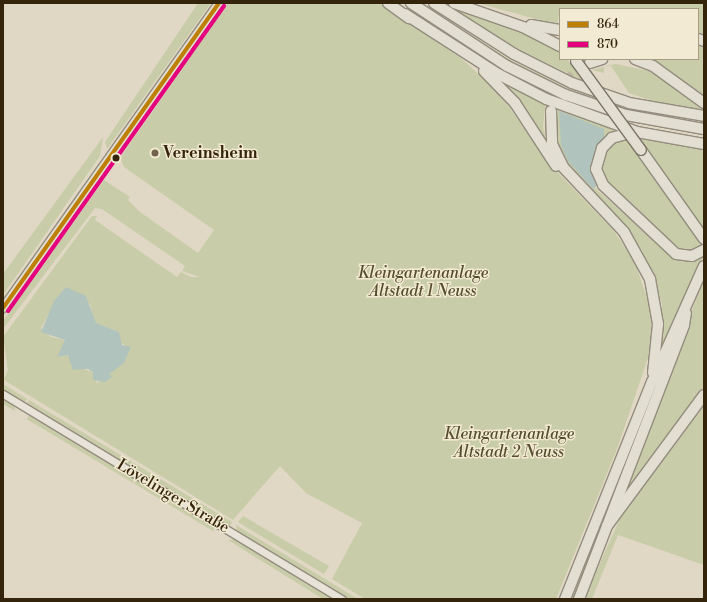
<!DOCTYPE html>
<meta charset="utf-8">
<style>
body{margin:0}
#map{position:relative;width:707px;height:602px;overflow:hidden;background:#e0d8c4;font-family:"Libre Bodoni",serif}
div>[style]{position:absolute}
.green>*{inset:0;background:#c8cca8;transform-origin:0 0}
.water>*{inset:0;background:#b0c3bc}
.highway-tunnel>*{height:10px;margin-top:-5px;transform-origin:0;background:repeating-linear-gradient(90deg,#beb49f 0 10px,transparent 0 15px)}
.roads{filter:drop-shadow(1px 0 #938c7e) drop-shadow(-1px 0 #938c7e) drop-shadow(0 1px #938c7e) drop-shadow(0 -1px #938c7e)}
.minor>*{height:7px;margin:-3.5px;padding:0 3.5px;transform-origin:3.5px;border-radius:3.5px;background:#e7e3d8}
.major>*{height:8px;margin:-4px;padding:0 4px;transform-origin:4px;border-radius:4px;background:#e2ded2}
.highway>*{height:10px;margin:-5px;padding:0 5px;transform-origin:5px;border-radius:5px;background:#e2ded2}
.bridges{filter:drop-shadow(1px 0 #7b7466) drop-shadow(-1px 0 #7b7466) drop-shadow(0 1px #7b7466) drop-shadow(0 -1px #7b7466)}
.highway-bridge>*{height:10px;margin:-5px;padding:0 5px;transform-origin:5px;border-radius:5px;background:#e2ded2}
.bus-1>*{height:4px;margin:-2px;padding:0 2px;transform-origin:2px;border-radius:2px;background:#bd7f04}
.bus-2>*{height:4px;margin:-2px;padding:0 2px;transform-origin:2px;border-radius:2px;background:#e5007d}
.dots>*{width:11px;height:11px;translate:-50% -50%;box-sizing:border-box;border:2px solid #f2ead2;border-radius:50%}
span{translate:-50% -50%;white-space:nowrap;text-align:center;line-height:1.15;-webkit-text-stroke:3px #f2ead2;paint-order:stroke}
.poi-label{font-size:16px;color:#35240c;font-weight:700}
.left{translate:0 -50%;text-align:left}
.park-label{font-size:16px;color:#554c2e;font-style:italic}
.street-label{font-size:16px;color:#35240c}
.frame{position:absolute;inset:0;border:4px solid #35240c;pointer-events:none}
.legend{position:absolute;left:559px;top:8px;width:140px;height:52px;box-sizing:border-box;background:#f2ead2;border:1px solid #a69b83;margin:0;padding:5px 7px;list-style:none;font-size:12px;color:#35240c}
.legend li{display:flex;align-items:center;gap:8px;height:20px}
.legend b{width:20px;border:1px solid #a69b83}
</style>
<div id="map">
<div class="green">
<div style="clip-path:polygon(198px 3px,211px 3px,107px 149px,105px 142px)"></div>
<div style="clip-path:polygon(evenodd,228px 3px,381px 3px,461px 58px,501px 95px,544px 158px,613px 230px,634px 260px,651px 309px,651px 349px,617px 449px,556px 599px,365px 599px,332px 579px,362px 523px,306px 493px,280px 466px,233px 520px,4px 380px,8px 370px,3px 337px,92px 216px,97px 216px,95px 220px,177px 277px,181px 272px,191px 277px,200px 277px,182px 271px,185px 266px,102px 209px,95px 208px,3px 329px,3px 321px,104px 180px,130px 197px,128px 200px,140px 212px,198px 253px,214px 230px,124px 167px,120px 158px,228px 3px,58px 297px,90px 304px,95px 323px,119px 332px,120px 342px,126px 346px,109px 374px,97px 383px,93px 372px,81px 368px,67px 355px,58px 357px,65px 340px,51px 337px,41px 328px,58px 297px)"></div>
<div style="clip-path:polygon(420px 3px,512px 61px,569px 89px,625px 108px,704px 124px,625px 110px,568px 91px,511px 62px)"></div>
<div style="clip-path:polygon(444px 3px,542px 39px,559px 51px,560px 59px,567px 59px,584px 81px,520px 50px)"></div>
<div style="clip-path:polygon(478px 3px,704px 3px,704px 36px,698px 34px,698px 9px,560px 9px,557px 25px)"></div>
<div style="clip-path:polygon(698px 42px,704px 44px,704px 96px,650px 59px,698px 59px)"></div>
<div style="clip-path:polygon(615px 64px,650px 71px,704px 111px,662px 104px,629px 93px,611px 66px,604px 67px,604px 73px,592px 70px)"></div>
<div style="clip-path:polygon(493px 75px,619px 129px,595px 154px,606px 193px,597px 185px,595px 188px,666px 251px,704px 255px,658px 364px,662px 304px,642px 250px,561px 155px,556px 142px,557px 110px,545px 107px,543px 127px,549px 149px)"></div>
<div style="clip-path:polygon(639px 136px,704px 148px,704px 230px,646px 152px)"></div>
<div style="clip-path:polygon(103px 137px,100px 156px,3px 295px,3px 274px)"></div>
<div style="clip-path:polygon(624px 137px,702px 244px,692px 252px,677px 250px,605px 181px,601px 164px,607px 147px)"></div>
<div style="clip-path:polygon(704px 279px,704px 386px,623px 501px,619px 500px)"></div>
<div style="clip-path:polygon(679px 326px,573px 599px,571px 599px,628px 452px)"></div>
<div style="clip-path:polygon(3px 384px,27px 399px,24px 404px,3px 391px)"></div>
<div style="clip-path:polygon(3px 397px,14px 403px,15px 411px,3px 404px)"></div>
<div style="left:29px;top:400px;width:237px;height:6px;rotate:31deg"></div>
<div style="clip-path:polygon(704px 406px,704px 565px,618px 535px,592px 599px,584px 599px,621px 516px)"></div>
<div style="left:30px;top:414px;width:217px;height:6px;rotate:31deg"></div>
<div style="clip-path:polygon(243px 516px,329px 566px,324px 574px,238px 522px)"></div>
<div style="clip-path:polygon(236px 525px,358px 599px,347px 599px,237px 533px)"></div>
<div style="clip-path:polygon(238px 539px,337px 599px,323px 599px,228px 540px)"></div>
</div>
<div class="water">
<div style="clip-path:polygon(559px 111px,604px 129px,604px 139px,592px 164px,598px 184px,593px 189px,568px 161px,561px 145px)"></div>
<div style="clip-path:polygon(66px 287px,86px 296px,96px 323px,119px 332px,122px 345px,131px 347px,124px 363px,109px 374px,112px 377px,105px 382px,93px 380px,93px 372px,88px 369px,73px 370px,68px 355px,57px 357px,65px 340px,41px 332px,54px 301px)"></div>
</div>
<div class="highway-tunnel">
<div style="left:551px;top:109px;width:31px;rotate:-63deg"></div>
<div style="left:565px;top:81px;width:29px;rotate:-36deg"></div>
</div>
<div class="roads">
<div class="minor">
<div style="left:3px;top:394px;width:396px;rotate:31.2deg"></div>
</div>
<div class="major">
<div style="left:3px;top:308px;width:374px;rotate:-54.7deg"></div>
</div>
<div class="highway">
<div style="left:388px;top:3px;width:26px;rotate:36deg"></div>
<div style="left:411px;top:3px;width:115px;rotate:33.3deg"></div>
<div style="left:507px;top:66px;width:66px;rotate:26.2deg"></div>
<div style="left:566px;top:95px;width:63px;rotate:18.4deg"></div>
<div style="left:626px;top:115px;width:79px;rotate:10.2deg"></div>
<div style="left:434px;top:3px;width:95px;rotate:32.5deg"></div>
<div style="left:514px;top:54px;width:65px;rotate:26.6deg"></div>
<div style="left:572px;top:83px;width:60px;rotate:19.3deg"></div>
<div style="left:629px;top:103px;width:76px;rotate:9.8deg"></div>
<div style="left:454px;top:3px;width:73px;rotate:19.2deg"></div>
<div style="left:523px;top:27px;width:42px;rotate:27.2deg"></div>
<div style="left:405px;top:14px;width:111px;rotate:32.8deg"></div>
<div style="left:498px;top:74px;width:54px;rotate:27.5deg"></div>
<div style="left:546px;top:99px;width:97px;rotate:19.9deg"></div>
<div style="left:637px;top:132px;width:68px;rotate:10.2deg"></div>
<div style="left:531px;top:25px;width:29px;rotate:10deg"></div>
<div style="left:698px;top:39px;width:6px;rotate:18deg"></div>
<div style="left:635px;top:59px;width:19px;rotate:21deg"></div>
<div style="left:653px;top:66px;width:63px;rotate:36deg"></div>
<div style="left:590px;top:63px;width:13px;rotate:-18deg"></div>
<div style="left:484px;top:71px;width:45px;rotate:45.9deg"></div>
<div style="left:515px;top:103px;width:75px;rotate:56.9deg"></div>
<div style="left:551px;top:111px;width:33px;rotate:88deg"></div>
<div style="left:552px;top:144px;width:25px;rotate:64deg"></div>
<div style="left:563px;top:167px;width:89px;rotate:46.8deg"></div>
<div style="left:624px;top:232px;width:54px;rotate:61deg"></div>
<div style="left:650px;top:279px;width:46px;rotate:79.9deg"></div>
<div style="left:658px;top:324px;width:49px;rotate:95.8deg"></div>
<div style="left:634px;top:132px;width:23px;rotate:165deg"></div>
<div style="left:612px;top:138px;width:14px;rotate:135deg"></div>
<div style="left:602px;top:148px;width:22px;rotate:106deg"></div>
<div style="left:596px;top:169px;width:17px;rotate:66deg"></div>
<div style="left:603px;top:185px;width:100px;rotate:43.4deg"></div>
<div style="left:676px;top:254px;width:16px;rotate:7deg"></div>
<div style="left:692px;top:256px;width:13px;rotate:-27deg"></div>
<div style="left:641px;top:150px;width:109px;rotate:54.7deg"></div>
<div style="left:607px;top:526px;width:163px;rotate:-53.5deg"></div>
<div style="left:565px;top:599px;width:234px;rotate:-68.2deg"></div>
<div style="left:652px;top:382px;width:127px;rotate:-65.9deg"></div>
<div style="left:579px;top:599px;width:293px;rotate:-69deg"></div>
<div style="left:684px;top:325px;width:12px;rotate:-81deg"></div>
</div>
</div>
<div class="bridges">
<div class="highway-bridge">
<div style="left:576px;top:61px;width:110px;rotate:53.9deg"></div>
</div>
</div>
<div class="bus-1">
<div style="left:3px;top:308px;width:374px;rotate:-54.7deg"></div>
</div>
<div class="bus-2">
<div style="left:8px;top:311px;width:374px;rotate:-54.7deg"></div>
</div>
<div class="dots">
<div style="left:155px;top:153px;background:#71634c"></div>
<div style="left:116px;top:158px;background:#35240c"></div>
</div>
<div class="poi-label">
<span class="left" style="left:163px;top:153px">Vereinsheim</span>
</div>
<div class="park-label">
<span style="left:423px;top:282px">Kleingartenanlage<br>Altstadt 1 Neuss</span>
<span style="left:509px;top:443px">Kleingartenanlage<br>Altstadt 2 Neuss</span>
</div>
<div class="street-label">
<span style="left:173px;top:496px;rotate:31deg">Lövelinger Straße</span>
</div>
<div class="frame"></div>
<ul class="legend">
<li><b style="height:5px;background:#bd7f04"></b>864</li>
<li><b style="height:5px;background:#e5007d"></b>870</li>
</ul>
</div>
